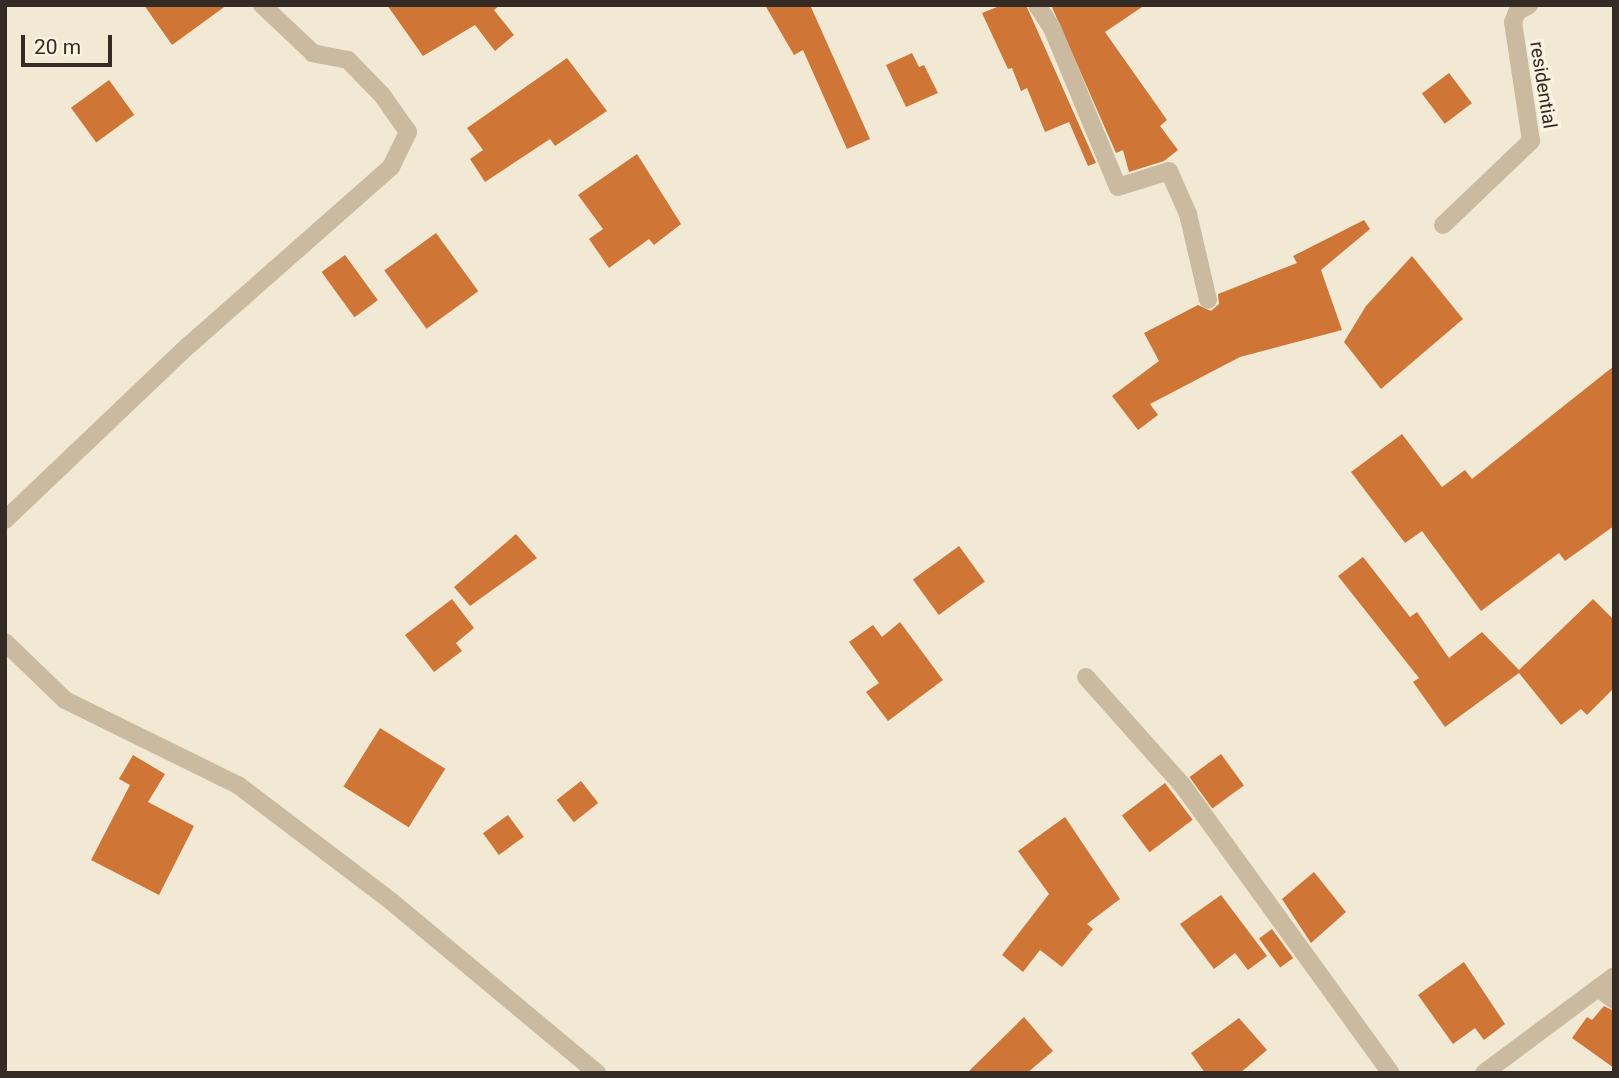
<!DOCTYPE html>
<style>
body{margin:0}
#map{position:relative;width:1619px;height:1078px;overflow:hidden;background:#f2e9d5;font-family:Roboto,sans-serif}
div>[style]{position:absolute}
.building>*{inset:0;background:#cf7636;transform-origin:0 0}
.minor>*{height:18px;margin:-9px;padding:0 9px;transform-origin:9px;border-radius:9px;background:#cabba0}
span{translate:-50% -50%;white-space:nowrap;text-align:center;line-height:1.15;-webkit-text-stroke:7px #faf3e1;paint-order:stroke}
.street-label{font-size:19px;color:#342c24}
.frame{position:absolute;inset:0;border:7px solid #342c24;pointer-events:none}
.scale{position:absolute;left:21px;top:35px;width:91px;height:32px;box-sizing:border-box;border:4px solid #342c24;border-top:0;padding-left:9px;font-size:21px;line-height:24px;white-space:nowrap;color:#342c24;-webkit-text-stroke:5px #faf3e1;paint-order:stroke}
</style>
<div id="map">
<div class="building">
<div style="clip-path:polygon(144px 5px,227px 5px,172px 45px)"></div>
<div style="clip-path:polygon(387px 5px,500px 5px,494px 10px,514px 35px,495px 51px,475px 25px,423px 56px)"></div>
<div style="clip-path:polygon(765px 5px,810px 5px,870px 139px,847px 149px,803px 50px,794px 55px)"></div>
<div style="clip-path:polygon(1002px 5px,1026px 5px,1096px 163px,1088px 166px,1069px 122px,1045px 132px,1027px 88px,1021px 91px,1012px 68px,1008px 69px,982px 13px)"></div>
<div style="clip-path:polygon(1051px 5px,1145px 5px,1105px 32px,1167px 120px,1160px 126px,1178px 150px,1164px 161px,1129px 172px,1123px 150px,1116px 153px)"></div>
<div style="clip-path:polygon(912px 53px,919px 67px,924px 65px,938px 93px,906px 107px,886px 65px)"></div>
<div style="clip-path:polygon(567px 58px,607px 111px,555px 146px,550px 139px,485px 182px,470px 159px,483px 150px,467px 128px)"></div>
<div style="left:1449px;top:73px;width:38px;height:34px;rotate:53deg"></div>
<div style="left:109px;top:80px;width:43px;height:47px;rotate:54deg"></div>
<div style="clip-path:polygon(637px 154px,681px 224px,654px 245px,649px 239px,609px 268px,589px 239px,603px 229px,578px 195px)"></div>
<div style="clip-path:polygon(1364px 220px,1370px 229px,1321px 270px,1342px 330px,1240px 357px,1150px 404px,1158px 415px,1138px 430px,1112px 396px,1159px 361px,1144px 333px,1198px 305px,1211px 311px,1219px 304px,1218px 294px,1297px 263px,1293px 256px)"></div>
<div style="left:436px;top:233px;width:72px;height:64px;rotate:54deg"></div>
<div style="left:345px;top:255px;width:56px;height:29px;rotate:54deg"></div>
<div style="clip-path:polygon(1412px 256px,1463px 319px,1381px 389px,1344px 342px,1366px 306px)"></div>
<div style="clip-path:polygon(1614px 366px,1614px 526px,1565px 561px,1559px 553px,1481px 611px,1422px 531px,1405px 543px,1351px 472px,1402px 434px,1442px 487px,1465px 470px,1472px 479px)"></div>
<div style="clip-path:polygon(516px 534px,537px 558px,470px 606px,454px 587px)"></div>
<div style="left:959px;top:546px;width:44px;height:57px;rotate:54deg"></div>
<div style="clip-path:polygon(1363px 557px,1410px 617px,1417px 612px,1449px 658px,1482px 632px,1519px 670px,1593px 599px,1614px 620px,1614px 688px,1587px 715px,1581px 709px,1561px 725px,1519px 673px,1445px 727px,1413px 682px,1419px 678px,1338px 576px)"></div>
<div style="clip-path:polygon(452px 599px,474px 628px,456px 643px,462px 651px,434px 672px,405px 635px)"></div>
<div style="clip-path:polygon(900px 622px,943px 680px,888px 721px,866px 692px,879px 683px,849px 642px,873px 625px,882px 637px)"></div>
<div style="left:380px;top:728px;width:77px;height:69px;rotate:32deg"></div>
<div style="left:1221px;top:754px;width:39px;height:39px;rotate:54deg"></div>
<div style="clip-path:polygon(133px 755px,165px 774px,148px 802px,194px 826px,159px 895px,91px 860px,130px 785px,119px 779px)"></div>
<div style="left:581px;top:781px;width:28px;height:31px;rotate:52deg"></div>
<div style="left:1165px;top:783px;width:46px;height:54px;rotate:53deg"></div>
<div style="left:508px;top:815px;width:27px;height:31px;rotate:54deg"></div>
<div style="clip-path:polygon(1065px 817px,1120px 899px,1087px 924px,1093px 929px,1062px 967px,1040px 950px,1023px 972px,1002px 955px,1049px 894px,1018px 851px)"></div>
<div style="clip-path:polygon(1314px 872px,1346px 912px,1311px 943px,1282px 899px)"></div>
<div style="clip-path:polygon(1221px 895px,1267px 956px,1248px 970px,1235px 953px,1214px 969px,1180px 924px)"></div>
<div style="left:1272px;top:929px;width:36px;height:16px;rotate:54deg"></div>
<div style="clip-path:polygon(1464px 962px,1505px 1024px,1484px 1040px,1475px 1028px,1453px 1044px,1418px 995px)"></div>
<div style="clip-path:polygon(1604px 1006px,1614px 1011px,1614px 1068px,1572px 1038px,1587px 1017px,1592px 1020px)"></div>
<div style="clip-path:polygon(1024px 1017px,1053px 1051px,1027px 1073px,967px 1073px)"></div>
<div style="clip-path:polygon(1239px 1018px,1267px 1050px,1240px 1073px,1205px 1073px,1191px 1053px)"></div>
</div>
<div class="minor">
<div style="left:1037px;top:5px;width:27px;rotate:57deg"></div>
<div style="left:1052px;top:28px;width:172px;rotate:67.5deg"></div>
<div style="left:1118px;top:187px;width:53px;rotate:-17.4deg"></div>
<div style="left:1169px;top:171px;width:47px;rotate:66.2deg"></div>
<div style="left:1188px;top:214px;width:88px;rotate:76.9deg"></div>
<div style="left:1443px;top:225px;width:122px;rotate:-43.7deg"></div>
<div style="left:1531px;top:141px;width:120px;rotate:-98.6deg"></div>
<div style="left:1513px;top:22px;width:11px;rotate:-68deg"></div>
<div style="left:1517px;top:12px;width:14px;rotate:-30deg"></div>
<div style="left:5px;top:520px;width:253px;rotate:-43.6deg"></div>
<div style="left:188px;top:346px;width:271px;rotate:-41.4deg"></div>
<div style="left:391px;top:167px;width:39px;rotate:-64deg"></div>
<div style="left:408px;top:132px;width:45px;rotate:-125.1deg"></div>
<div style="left:382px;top:95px;width:49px;rotate:-134.2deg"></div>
<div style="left:348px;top:60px;width:36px;rotate:-169deg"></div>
<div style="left:313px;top:53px;width:70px;rotate:-136.7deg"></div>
<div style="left:5px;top:642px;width:83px;rotate:44deg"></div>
<div style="left:65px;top:700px;width:193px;rotate:26.2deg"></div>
<div style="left:238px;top:785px;width:193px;rotate:37.2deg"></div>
<div style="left:392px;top:902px;width:267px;rotate:39.8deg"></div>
<div style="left:1086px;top:677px;width:146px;rotate:48.3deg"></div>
<div style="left:1183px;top:786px;width:354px;rotate:54.1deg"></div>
<div style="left:1598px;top:988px;width:20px;rotate:37deg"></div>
<div style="left:1484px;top:1073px;width:162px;rotate:-36.7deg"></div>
</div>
<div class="street-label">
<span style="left:1543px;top:85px;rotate:81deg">residential</span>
</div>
<div class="frame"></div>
<div class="scale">20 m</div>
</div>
